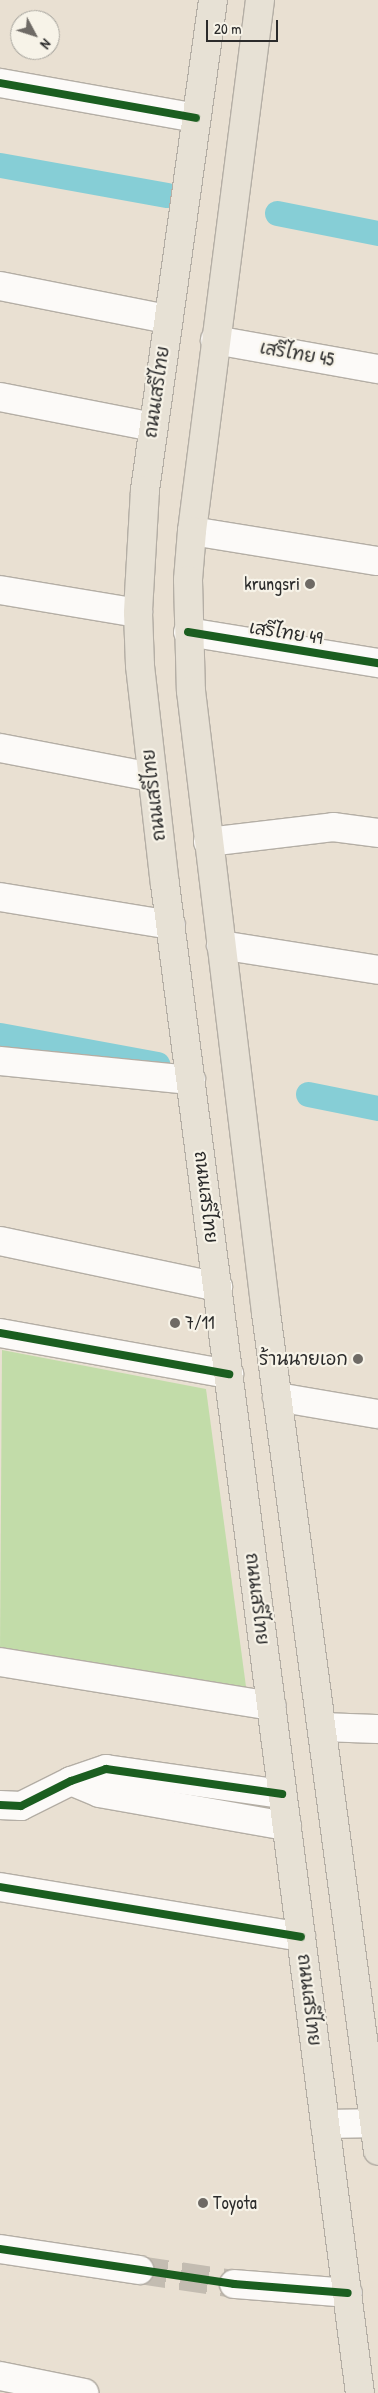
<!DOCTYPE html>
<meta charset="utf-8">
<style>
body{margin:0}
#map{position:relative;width:378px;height:2393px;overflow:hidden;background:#e9e0d2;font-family:"Patrick Hand","Playpen Sans Thai",sans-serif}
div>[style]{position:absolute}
.green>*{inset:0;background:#c2dca9}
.canal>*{height:25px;margin:-12.5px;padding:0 12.5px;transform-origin:12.5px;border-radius:12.5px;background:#86ced6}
.minor-tunnel>*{height:28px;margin-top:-14px;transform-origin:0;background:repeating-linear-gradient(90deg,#c3bcb1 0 28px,transparent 0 42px)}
.roads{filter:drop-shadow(1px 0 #b4aea5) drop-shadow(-1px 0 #b4aea5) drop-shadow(0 1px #b4aea5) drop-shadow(0 -1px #b4aea5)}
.minor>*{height:28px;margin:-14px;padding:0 14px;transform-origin:14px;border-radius:14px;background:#fcfaf8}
.major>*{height:28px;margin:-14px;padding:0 14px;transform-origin:14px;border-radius:14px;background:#e7e1d5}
.cycleway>*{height:8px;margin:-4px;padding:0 4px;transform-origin:4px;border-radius:4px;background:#1b5e20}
.dots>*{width:14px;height:14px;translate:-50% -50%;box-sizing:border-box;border:2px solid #f7f3e8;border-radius:50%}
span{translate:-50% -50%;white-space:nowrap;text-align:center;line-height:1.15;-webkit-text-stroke:4.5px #f7f3e8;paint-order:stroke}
.street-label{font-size:18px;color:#2b2b2b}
.poi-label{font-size:18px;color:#2b2b2b}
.right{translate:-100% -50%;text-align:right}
.left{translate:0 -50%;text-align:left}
.north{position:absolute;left:10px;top:10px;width:50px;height:50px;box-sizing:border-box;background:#f7f3e8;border:1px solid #a5a39c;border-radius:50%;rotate:130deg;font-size:14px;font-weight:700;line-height:20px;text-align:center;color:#2b2b2b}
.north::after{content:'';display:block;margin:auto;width:18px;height:22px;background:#6e6a65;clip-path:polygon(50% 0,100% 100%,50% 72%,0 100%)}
.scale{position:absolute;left:206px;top:20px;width:72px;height:22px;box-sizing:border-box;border:2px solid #2b2b2b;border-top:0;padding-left:6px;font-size:15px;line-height:18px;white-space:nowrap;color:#2b2b2b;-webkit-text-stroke:4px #f7f3e8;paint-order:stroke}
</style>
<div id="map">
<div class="green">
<div style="clip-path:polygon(2px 1350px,206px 1389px,247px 1694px,0 1652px)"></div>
</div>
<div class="canal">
<div style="left:0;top:165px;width:170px;rotate:10.2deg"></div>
<div style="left:277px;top:213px;width:103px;rotate:11.2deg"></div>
<div style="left:0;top:1035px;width:160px;rotate:10.5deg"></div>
<div style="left:308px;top:1094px;width:71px;rotate:11.3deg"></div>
</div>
<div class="minor-tunnel">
<div style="left:139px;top:2270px;width:96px;rotate:8.4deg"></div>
</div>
<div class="roads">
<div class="minor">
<div style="left:0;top:83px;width:199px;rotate:10.1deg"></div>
<div style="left:0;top:286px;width:170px;rotate:11.2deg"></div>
<div style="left:215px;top:340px;width:166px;rotate:10.1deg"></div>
<div style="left:0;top:397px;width:156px;rotate:11.1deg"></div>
<div style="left:192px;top:531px;width:188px;rotate:9.2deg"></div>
<div style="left:0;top:590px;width:140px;rotate:9.5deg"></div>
<div style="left:188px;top:632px;width:193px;rotate:9.3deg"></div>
<div style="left:0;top:748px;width:155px;rotate:10.8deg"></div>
<div style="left:208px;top:842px;width:126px;rotate:-6.8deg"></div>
<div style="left:333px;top:827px;width:45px;rotate:7.6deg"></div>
<div style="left:0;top:897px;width:173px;rotate:9.3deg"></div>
<div style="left:221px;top:945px;width:159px;rotate:9deg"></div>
<div style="left:0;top:1061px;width:192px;rotate:5.7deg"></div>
<div style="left:0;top:1241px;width:223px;rotate:11.9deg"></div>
<div style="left:0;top:1333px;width:233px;rotate:10.2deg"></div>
<div style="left:277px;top:1397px;width:102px;rotate:9.6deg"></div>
<div style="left:0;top:1662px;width:275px;rotate:9.2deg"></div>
<div style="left:323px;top:1727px;width:55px;rotate:2.1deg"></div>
<div style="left:71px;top:1781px;width:30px;rotate:23deg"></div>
<div style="left:99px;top:1793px;width:191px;rotate:10deg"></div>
<div style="left:0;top:1805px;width:21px;rotate:3deg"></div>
<div style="left:21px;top:1806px;width:56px;rotate:-26.6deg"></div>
<div style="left:71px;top:1781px;width:37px;rotate:-19deg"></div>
<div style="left:106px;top:1769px;width:178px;rotate:8.1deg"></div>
<div style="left:0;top:1887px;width:305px;rotate:9.4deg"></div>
<div style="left:325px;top:2124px;width:53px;rotate:-1.1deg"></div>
<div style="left:0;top:2249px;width:141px;rotate:8.6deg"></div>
<div style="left:234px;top:2284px;width:114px;rotate:4.5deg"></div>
<div style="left:0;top:2376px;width:86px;rotate:11.4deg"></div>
</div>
<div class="major">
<div style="left:213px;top:0;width:495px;rotate:97.9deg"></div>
<div style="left:145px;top:490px;width:123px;rotate:93.3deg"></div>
<div style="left:138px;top:613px;width:53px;rotate:87.8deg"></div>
<div style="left:140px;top:666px;width:219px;rotate:83.5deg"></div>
<div style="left:165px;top:884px;width:1522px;rotate:82.64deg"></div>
<div style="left:260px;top:0;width:535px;rotate:97.3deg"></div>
<div style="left:192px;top:531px;width:49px;rotate:94.7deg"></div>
<div style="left:188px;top:580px;width:111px;rotate:88.5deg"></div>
<div style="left:191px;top:691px;width:627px;rotate:83.12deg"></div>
<div style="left:266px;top:1313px;width:845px;rotate:82.39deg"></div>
</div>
</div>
<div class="cycleway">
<div style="left:0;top:83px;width:199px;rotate:10.1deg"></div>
<div style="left:188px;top:632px;width:193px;rotate:9.3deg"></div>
<div style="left:0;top:1333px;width:233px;rotate:10.2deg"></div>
<div style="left:0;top:1805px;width:21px;rotate:3deg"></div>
<div style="left:21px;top:1806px;width:56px;rotate:-26.6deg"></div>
<div style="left:71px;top:1781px;width:37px;rotate:-19deg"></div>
<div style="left:106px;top:1769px;width:178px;rotate:8.1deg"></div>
<div style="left:0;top:1887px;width:305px;rotate:9.4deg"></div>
<div style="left:0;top:2249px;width:237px;rotate:8.5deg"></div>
<div style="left:234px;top:2284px;width:114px;rotate:4.5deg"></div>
</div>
<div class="dots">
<div style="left:310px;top:584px;background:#6e6a65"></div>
<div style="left:175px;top:1323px;background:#6e6a65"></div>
<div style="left:358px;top:1359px;background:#6e6a65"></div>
<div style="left:203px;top:2203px;background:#6e6a65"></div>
</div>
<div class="street-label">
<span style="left:297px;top:354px;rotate:10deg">เสรีไทย 45</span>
<span style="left:157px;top:392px;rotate:-82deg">ถนนเสรีไทย</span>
<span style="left:286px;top:633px;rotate:9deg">เสรีไทย 49</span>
<span style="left:154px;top:795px;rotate:-97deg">ถนนเสรีไทย</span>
<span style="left:206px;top:1197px;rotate:83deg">ถนนเสรีไทย</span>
<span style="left:257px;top:1599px;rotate:83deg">ถนนเสรีไทย</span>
<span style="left:309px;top:2000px;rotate:83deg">ถนนเสรีไทย</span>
</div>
<div class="poi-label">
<span class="right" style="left:300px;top:584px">krungsri</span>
<span class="left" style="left:185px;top:1323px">7/11</span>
<span class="right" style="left:348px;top:1359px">ร้านนายเอก</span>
<span class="left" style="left:213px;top:2203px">Toyota</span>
</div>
<div class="north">N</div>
<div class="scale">20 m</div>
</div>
